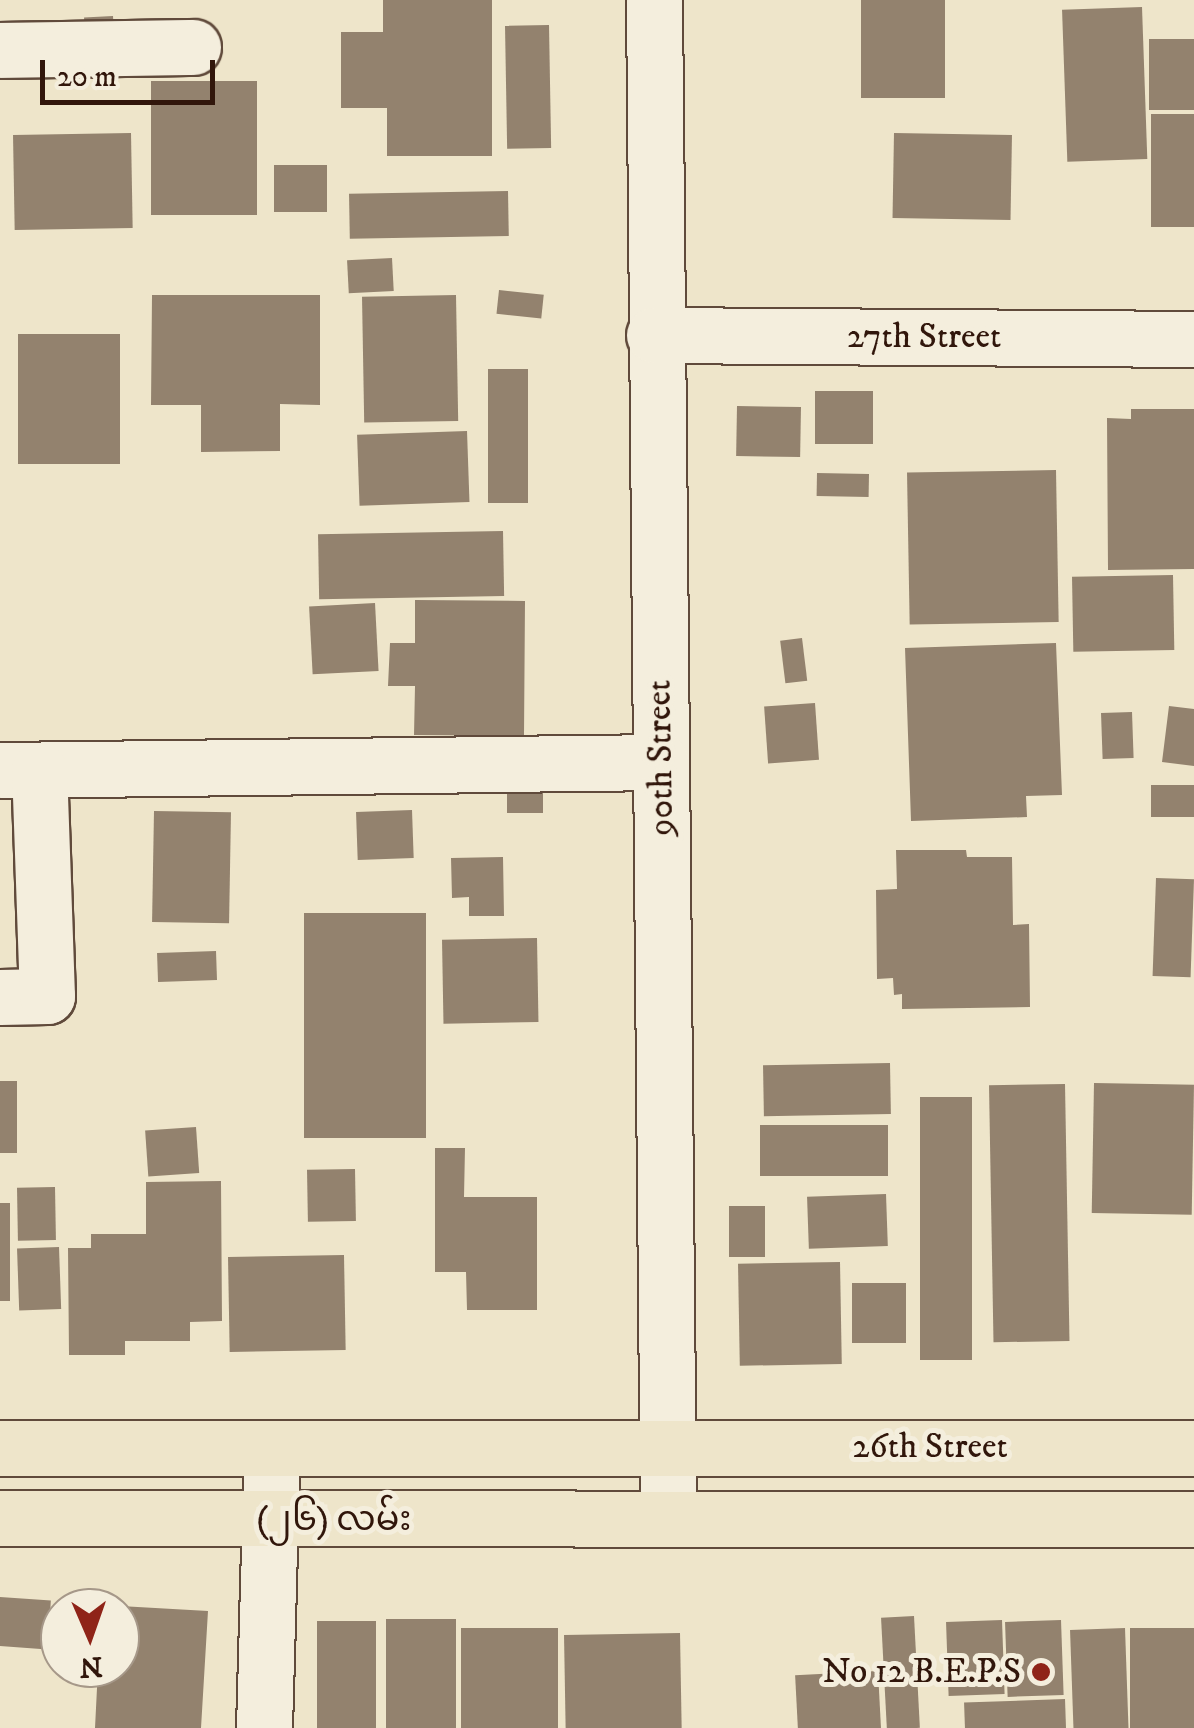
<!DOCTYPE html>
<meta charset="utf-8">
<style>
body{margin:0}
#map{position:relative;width:1194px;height:1728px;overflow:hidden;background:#eee5ca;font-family:"IM FELL DW Pica","Noto Sans Myanmar",serif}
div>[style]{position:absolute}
.building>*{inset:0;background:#93826e;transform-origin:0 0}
.roads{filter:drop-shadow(2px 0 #604a3b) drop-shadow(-2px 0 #604a3b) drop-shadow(0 2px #604a3b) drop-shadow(0 -2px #604a3b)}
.minor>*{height:55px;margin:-27.5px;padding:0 27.5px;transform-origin:27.5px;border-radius:27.5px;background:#f4eedd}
.major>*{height:55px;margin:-27.5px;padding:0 27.5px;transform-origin:27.5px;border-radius:27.5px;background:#eee5ca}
.dots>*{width:28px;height:28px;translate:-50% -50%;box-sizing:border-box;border:5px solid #f4eedd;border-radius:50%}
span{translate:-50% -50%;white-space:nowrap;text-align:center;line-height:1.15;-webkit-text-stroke:10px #f4eedd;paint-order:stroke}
.street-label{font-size:35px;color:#31160b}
.poi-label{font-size:35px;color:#31160b}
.right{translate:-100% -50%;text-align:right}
.north{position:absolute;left:40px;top:1588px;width:100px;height:100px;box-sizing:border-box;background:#f4eedd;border:2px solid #a69889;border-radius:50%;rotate:178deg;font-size:28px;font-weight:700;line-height:40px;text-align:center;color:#31160b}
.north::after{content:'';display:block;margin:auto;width:35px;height:45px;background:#8f2418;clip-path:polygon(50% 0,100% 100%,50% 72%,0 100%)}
.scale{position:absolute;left:40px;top:60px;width:175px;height:45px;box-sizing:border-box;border:5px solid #31160b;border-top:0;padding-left:12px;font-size:30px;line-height:35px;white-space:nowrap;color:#31160b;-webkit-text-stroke:8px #f4eedd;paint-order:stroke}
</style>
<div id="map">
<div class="building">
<div style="clip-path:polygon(383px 0,492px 0,492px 156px,387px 156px,387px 108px,341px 108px,341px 32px,383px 32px)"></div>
<div style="left:861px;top:0;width:84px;height:98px"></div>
<div style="left:1142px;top:7px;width:152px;height:80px;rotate:88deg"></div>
<div style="left:113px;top:16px;width:21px;height:29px;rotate:87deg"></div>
<div style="left:549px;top:25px;width:123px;height:44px;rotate:89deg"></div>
<div style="left:1194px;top:39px;width:71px;height:45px;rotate:90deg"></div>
<div style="left:257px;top:81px;width:134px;height:106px;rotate:90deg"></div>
<div style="left:1194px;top:114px;width:113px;height:43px;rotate:90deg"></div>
<div style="left:131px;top:133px;width:95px;height:118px;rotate:89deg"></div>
<div style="left:894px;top:133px;width:118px;height:85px;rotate:1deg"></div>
<div style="left:274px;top:165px;width:53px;height:47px"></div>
<div style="left:508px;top:191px;width:45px;height:159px;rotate:89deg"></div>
<div style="left:392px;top:258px;width:33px;height:45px;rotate:87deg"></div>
<div style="left:499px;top:290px;width:45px;height:24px;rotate:6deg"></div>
<div style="clip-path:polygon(152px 295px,320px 295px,320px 405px,280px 404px,280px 451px,201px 452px,201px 405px,151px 405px)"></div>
<div style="left:456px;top:295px;width:126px;height:94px;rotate:89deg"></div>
<div style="left:18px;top:334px;width:102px;height:130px"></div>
<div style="left:528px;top:369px;width:134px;height:40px;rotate:90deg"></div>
<div style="left:815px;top:391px;width:58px;height:53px"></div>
<div style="left:737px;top:406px;width:64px;height:50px;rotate:1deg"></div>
<div style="clip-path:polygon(1131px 409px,1194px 409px,1194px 569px,1108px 570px,1107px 418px,1131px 419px)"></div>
<div style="left:467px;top:431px;width:71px;height:110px;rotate:88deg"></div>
<div style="left:1056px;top:470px;width:152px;height:149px;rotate:89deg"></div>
<div style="left:817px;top:473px;width:52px;height:23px;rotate:1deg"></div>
<div style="left:503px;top:531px;width:65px;height:185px;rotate:89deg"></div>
<div style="left:1173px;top:575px;width:75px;height:101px;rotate:89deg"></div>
<div style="clip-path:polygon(415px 600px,525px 601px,524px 736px,414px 735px,415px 686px,388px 686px,390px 643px,415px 643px)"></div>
<div style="left:375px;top:603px;width:68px;height:66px;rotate:87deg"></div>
<div style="left:802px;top:638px;width:43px;height:22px;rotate:83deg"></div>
<div style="clip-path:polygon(1056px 643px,1062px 795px,1026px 796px,1027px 817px,911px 821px,905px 648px)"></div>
<div style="left:815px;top:703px;width:57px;height:51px;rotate:86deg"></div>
<div style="clip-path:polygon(1169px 706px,1194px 709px,1194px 766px,1162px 762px)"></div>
<div style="left:1132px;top:712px;width:46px;height:31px;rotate:88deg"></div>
<div style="left:543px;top:785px;width:28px;height:36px;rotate:90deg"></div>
<div style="left:1194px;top:785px;width:32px;height:43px;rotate:90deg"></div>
<div style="left:412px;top:810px;width:48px;height:56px;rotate:88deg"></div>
<div style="left:154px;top:811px;width:77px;height:111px;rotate:1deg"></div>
<div style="clip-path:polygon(896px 850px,966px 850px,967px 857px,1012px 857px,1013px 925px,1029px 924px,1030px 1007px,902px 1009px,902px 994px,894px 995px,893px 978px,877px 979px,876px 890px,897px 889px)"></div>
<div style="clip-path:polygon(503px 857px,504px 916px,469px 916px,469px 897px,452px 898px,451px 858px)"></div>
<div style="left:1156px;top:878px;width:38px;height:98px;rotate:2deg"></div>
<div style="left:304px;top:913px;width:122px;height:225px"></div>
<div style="left:537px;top:938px;width:84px;height:95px;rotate:89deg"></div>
<div style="left:216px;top:951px;width:29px;height:59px;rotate:88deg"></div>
<div style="left:890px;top:1063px;width:51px;height:127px;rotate:89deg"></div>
<div style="left:0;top:1081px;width:17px;height:72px"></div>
<div style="left:1094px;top:1083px;width:100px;height:130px;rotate:1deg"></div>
<div style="left:1065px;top:1084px;width:257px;height:76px;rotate:89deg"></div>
<div style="left:920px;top:1097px;width:52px;height:263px"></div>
<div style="left:888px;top:1125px;width:51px;height:128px;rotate:90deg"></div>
<div style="left:196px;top:1127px;width:46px;height:51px;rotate:86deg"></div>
<div style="clip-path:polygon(435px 1148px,465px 1148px,464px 1197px,537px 1197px,537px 1310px,467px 1310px,466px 1272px,435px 1272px)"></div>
<div style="left:355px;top:1169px;width:52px;height:48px;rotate:89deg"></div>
<div style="clip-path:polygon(221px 1181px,222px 1321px,190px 1322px,190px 1341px,125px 1341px,125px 1355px,69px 1355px,68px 1248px,91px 1248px,91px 1234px,146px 1234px,146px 1182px)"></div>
<div style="left:55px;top:1187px;width:53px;height:38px;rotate:89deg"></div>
<div style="left:886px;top:1194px;width:52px;height:79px;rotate:88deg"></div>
<div style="left:0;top:1203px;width:10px;height:98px"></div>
<div style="left:729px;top:1206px;width:36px;height:51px"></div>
<div style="left:59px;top:1247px;width:62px;height:42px;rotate:88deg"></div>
<div style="left:344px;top:1255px;width:95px;height:116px;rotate:89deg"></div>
<div style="left:840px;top:1262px;width:102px;height:102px;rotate:89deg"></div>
<div style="left:906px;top:1283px;width:60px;height:54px;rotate:90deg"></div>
<div style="left:0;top:1597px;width:51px;height:49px;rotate:4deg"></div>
<div style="clip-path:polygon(120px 1606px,208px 1611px,201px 1728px,95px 1728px,98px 1668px,120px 1668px)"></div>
<div style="left:914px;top:1616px;width:112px;height:33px;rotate:87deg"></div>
<div style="left:386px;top:1619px;width:70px;height:109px"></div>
<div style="left:1002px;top:1620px;width:74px;height:56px;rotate:88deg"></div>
<div style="left:1061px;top:1620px;width:75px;height:56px;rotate:88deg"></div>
<div style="left:317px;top:1621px;width:59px;height:107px"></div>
<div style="left:461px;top:1628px;width:97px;height:100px"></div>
<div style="left:1125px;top:1628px;width:100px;height:55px;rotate:88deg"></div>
<div style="left:1194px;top:1628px;width:100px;height:64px;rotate:90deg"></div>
<div style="left:680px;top:1633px;width:95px;height:116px;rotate:89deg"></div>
<div style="left:878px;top:1671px;width:57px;height:83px;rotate:87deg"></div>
<div style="left:1065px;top:1699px;width:29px;height:101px;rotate:88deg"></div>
</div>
<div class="roads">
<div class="minor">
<div style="left:654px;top:0;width:1516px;rotate:89.47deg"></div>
<div style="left:0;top:50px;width:193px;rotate:-0.9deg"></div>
<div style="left:654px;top:335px;width:540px;rotate:0.42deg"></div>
<div style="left:0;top:770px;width:661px;rotate:-0.69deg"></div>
<div style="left:0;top:997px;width:47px;rotate:-1.2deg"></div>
<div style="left:47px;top:996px;width:226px;rotate:-92deg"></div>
<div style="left:264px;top:1728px;width:278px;rotate:-88.4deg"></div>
</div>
<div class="major">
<div style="left:0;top:1448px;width:1194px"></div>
<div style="left:0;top:1518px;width:1194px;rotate:0.05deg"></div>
</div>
</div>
<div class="dots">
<div style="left:1041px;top:1672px;background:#8f2418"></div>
</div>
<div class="street-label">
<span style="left:924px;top:337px">27th Street</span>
<span style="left:661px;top:758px;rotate:-91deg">90th Street</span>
<span style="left:930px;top:1447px">26th Street</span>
<span style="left:334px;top:1520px">(၂၆) လမ်း</span>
</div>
<div class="poi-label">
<span class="right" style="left:1021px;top:1672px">No 12 B.E.P.S</span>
</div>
<div class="north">N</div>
<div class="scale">20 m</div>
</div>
